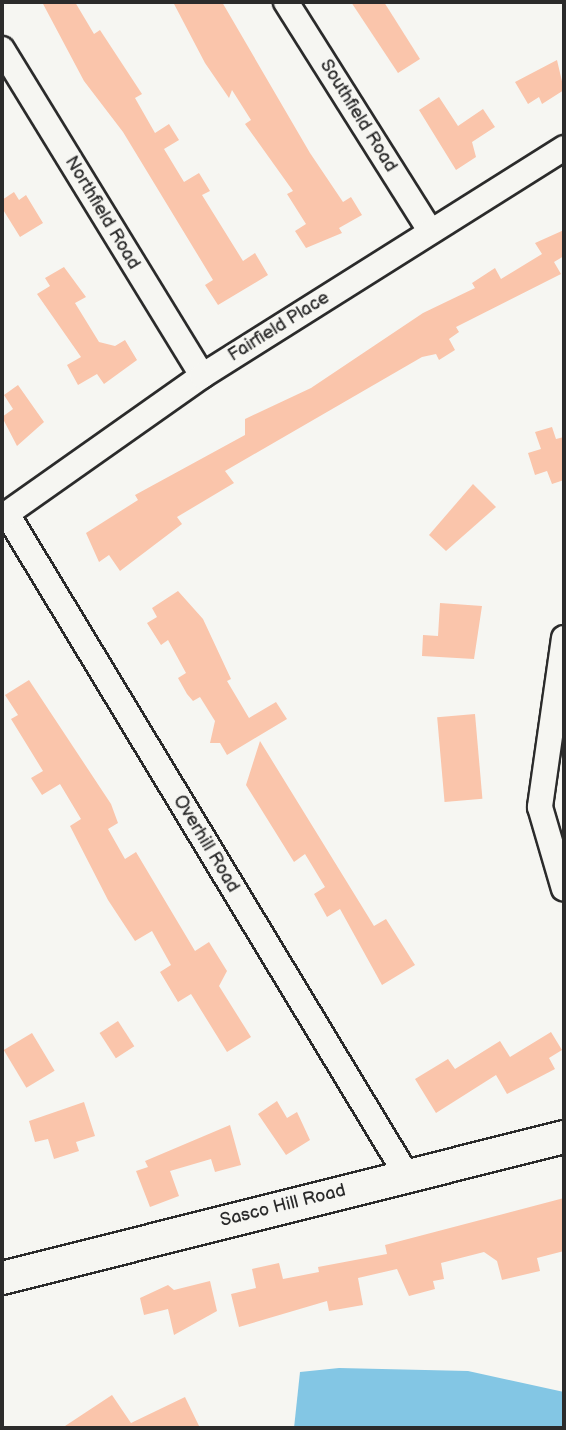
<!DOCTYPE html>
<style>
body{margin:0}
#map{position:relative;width:566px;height:1430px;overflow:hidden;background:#f6f6f2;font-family:"Balsamiq Sans",sans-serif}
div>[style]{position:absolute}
.water>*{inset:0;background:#83c6e4}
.building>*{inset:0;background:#fac5ab;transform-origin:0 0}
.roads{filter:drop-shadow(2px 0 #2b2b2b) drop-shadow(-2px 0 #2b2b2b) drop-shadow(0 2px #2b2b2b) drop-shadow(0 -2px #2b2b2b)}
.minor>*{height:24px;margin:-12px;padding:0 12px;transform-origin:12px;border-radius:12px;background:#f6f6f2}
.tertiary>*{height:32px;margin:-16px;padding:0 16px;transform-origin:16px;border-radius:16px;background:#f6f6f2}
span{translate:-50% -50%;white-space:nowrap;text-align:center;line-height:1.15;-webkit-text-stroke:5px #f6f6f2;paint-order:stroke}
.street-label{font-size:18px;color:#2b2b2b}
.frame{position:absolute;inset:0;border:4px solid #2b2b2b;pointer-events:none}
</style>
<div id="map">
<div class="water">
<div style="clip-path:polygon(339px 1368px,468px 1371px,564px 1392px,564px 1428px,294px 1428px,300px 1372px)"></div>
</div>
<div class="building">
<div style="clip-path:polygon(42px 2px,75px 2px,94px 34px,100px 30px,142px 94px,135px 98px,155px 133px,169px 124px,179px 140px,164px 149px,184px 182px,199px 173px,210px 191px,202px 195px,243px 261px,255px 253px,268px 275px,218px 305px,205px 285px,213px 280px,123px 132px,84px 81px)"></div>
<div style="clip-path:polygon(173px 2px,222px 2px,310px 153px,343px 202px,351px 197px,362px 215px,339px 228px,342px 233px,306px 248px,295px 231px,306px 224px,287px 194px,293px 191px,245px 124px,251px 120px,232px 90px,229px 98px,205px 63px)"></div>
<div style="clip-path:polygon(351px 2px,384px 2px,420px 59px,398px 73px)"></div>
<div style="clip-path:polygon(557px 60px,564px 90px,542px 104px,539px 97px,528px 104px,515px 82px)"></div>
<div style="clip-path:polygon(439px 97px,458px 126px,483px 109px,495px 127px,472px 142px,476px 157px,456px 170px,419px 110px)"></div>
<div style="clip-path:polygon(14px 192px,19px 200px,26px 195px,43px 223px,20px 237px,2px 208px,2px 200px)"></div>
<div style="clip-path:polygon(564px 230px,564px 256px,554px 262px,561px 274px,456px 327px,459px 332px,449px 339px,455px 350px,439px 360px,436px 354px,422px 357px,225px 471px,234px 483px,177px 517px,182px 524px,120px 571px,109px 555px,99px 562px,86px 533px,138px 500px,135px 495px,245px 435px,245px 419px,311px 388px,423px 313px,475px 288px,472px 283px,495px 268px,501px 279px,542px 254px,535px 243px)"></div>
<div style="clip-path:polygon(64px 267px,86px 297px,75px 303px,99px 342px,115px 346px,125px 340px,137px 360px,104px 384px,97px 374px,78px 385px,67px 365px,81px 357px,37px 294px,50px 286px,45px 278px)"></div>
<div style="clip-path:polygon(18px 385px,44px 422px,17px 446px,2px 417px,13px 409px,4px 395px)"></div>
<div style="clip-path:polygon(552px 427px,556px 439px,564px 437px,564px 480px,552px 484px,547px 471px,535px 475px,528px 453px,541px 449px,535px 432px)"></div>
<div style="clip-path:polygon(473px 484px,496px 507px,446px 551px,429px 535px)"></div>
<div style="clip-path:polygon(178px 591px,203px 619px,231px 679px,227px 681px,249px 718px,276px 702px,287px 719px,227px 755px,220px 743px,210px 743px,215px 721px,200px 697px,193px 701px,187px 694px,178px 678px,186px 673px,168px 640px,161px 645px,147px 623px,157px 617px,152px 608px)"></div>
<div style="clip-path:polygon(440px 603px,482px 606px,474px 659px,422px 656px,423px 635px,438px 636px)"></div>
<div style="clip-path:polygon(29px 680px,111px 804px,118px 823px,108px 829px,125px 859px,136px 852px,195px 951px,209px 942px,227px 971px,219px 986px,251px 1037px,227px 1052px,191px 994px,178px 1002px,160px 972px,171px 965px,152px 931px,135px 941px,108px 900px,70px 826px,81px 819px,60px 784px,42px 795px,31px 778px,43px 771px,11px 719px,18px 715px,5px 695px)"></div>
<div style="left:475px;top:714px;width:85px;height:38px;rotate:85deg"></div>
<div style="clip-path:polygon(260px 741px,374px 926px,386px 919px,415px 965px,382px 985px,340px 909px,327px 917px,314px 894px,325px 887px,305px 854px,294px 862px,246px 785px)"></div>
<div style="left:118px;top:1021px;width:30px;height:22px;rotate:57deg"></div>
<div style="clip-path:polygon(551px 1032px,562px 1050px,549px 1058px,555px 1069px,507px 1094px,496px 1075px,436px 1113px,415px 1079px,448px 1059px,455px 1069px,500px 1041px,510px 1057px)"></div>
<div style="left:32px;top:1033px;width:44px;height:33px;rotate:59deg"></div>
<div style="clip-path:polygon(277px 1101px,287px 1118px,297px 1112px,310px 1140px,286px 1155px,258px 1114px)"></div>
<div style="clip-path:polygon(84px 1102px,95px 1136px,76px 1142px,79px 1151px,54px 1159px,48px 1139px,35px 1142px,29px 1121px)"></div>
<div style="clip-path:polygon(230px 1125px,241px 1165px,215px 1172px,211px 1159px,170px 1171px,179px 1196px,150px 1207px,136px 1171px,148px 1167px,145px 1161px)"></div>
<div style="clip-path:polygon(564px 1198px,564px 1251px,537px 1258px,540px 1271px,502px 1280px,497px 1261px,484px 1252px,441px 1263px,444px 1279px,433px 1281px,435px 1289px,409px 1296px,397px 1269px,358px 1278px,363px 1305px,329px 1311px,327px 1301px,239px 1327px,231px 1294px,256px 1288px,252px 1269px,279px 1263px,283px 1279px,319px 1272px,318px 1267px,387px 1254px,385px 1245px)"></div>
<div style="clip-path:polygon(210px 1281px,217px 1311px,174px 1335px,168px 1309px,144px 1315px,140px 1298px,168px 1285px,174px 1290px)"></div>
<div style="clip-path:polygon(112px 1395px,131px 1423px,185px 1397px,200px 1428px,62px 1428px)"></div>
</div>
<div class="roads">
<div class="minor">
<div style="left:286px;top:2px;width:271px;rotate:57.8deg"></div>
<div style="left:2px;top:49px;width:383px;rotate:58.5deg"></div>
<div style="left:7px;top:514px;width:771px;rotate:58.85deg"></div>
<div style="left:2px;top:517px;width:245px;rotate:-35.2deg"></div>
<div style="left:202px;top:376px;width:428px;rotate:-32.2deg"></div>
<div style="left:564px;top:638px;width:171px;rotate:98.1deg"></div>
<div style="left:540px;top:807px;width:85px;rotate:73.7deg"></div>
</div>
<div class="tertiary">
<div style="left:2px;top:1278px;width:579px;rotate:-14.08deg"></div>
</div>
</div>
<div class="street-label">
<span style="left:358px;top:116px;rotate:58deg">Southfield Road</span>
<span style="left:102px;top:213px;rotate:59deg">Northfield Road</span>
<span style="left:279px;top:327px;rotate:-32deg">Fairfield Place</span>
<span style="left:206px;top:844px;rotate:59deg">Overhill Road</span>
<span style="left:283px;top:1206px;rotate:-14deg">Sasco Hill Road</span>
</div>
<div class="frame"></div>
</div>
